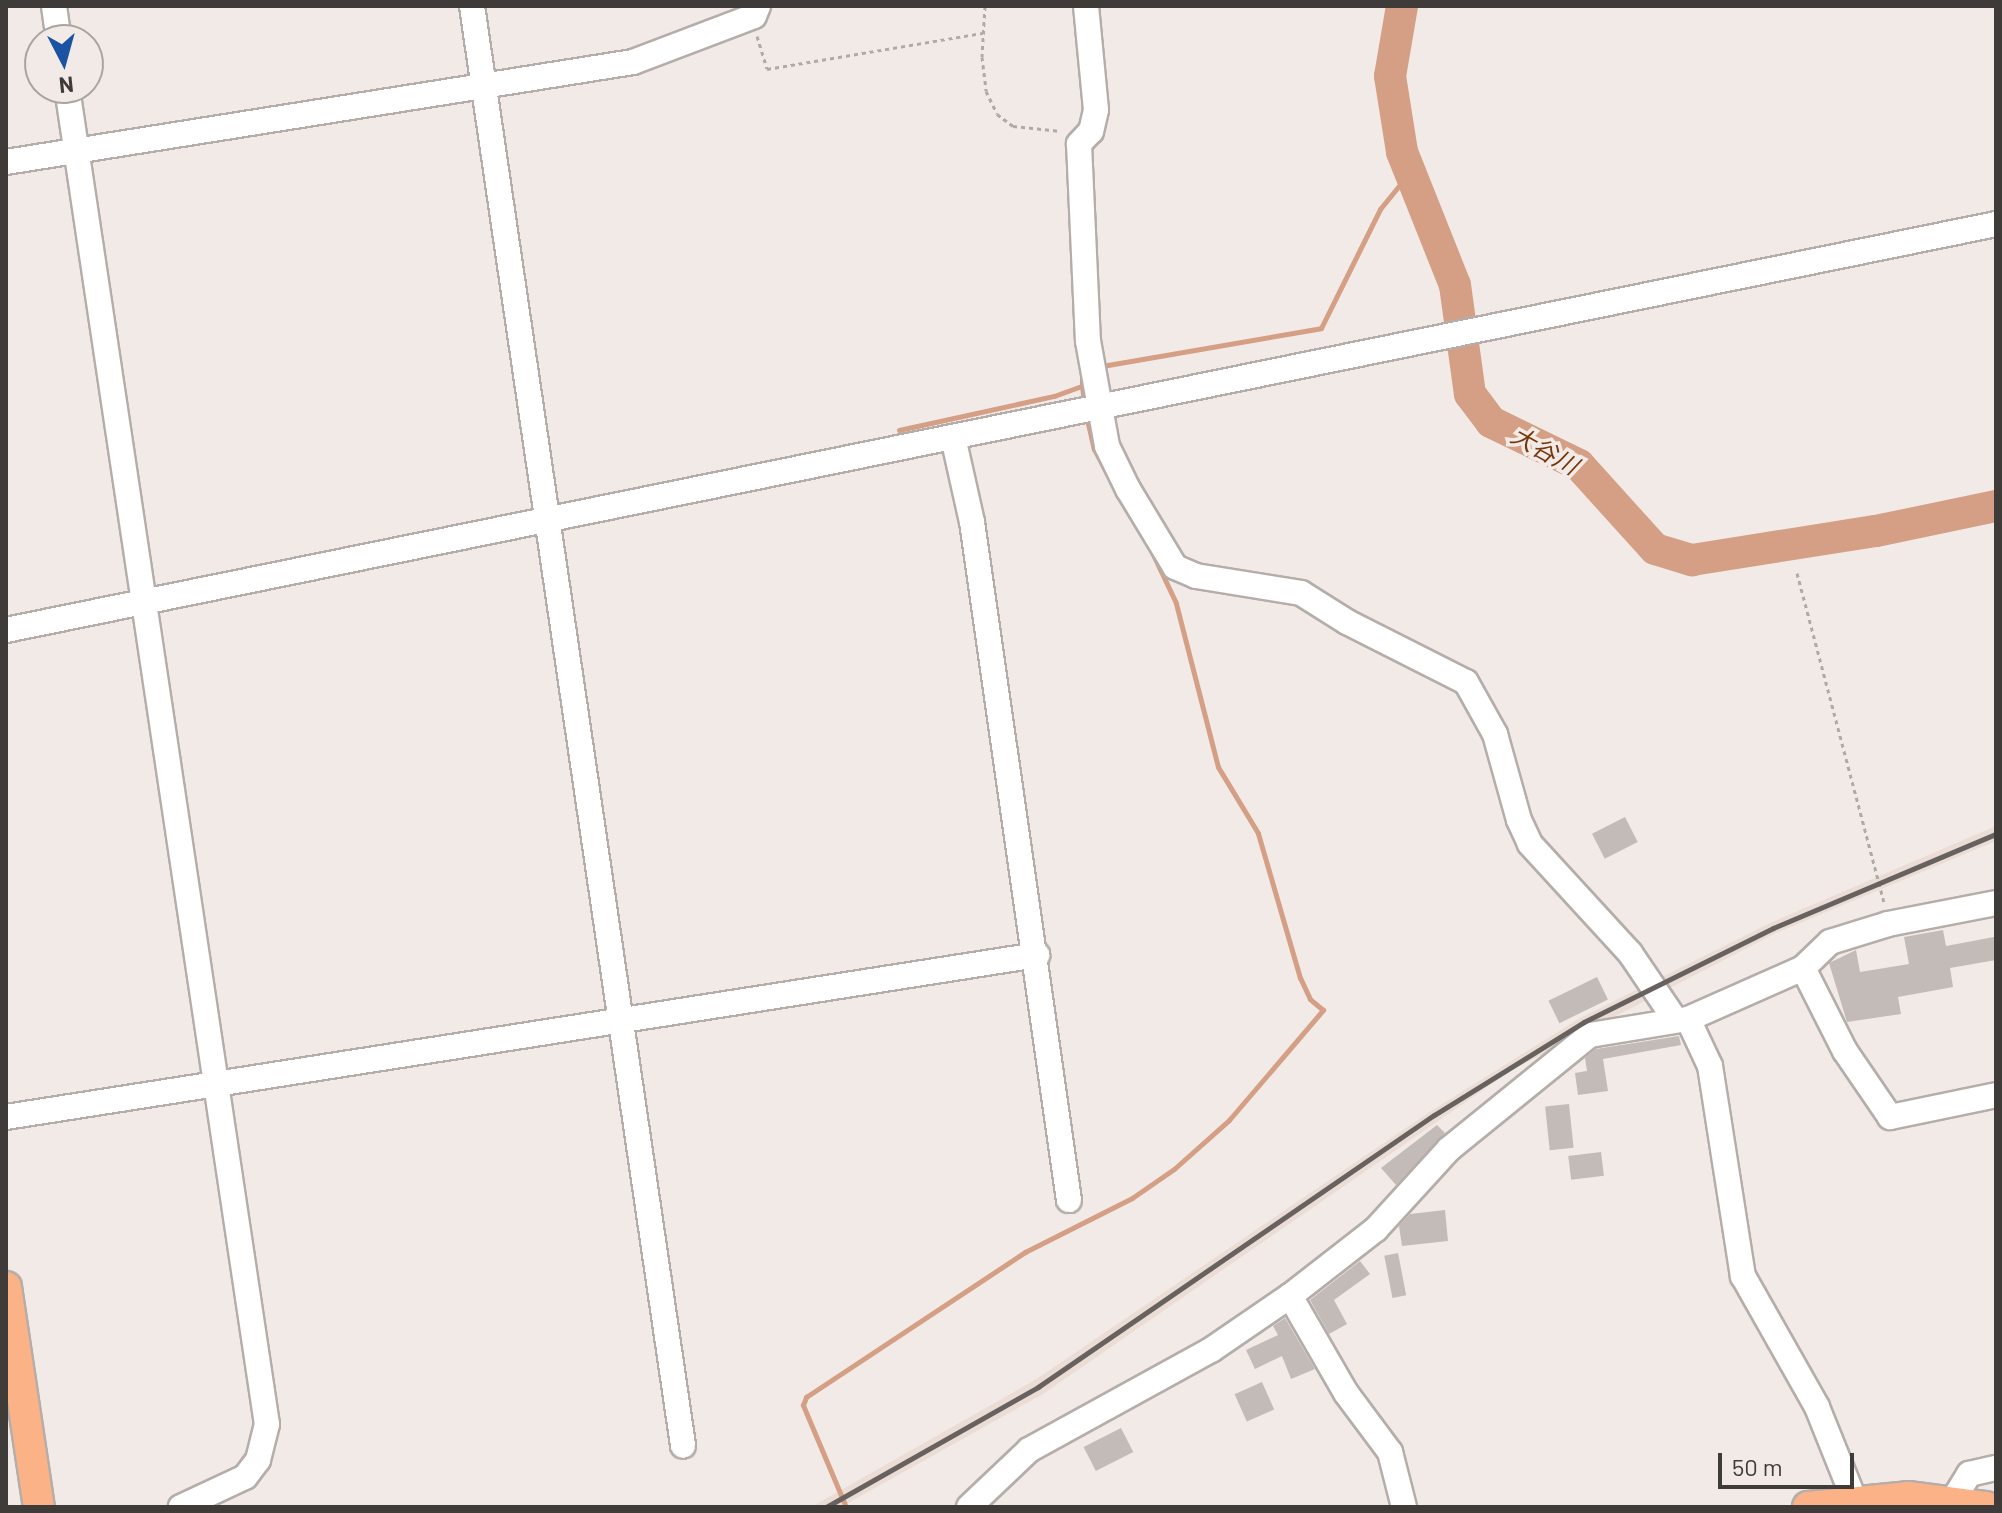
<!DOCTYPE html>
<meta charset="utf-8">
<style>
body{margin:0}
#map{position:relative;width:2002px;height:1513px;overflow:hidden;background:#f2eae6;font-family:Barlow,"Noto Sans JP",sans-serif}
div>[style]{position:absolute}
.built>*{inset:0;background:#ebddd5}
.stream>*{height:5px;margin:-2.5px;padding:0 2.5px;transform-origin:2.5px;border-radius:2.5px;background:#d49f84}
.river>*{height:32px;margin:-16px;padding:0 16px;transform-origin:16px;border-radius:16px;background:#d49f84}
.building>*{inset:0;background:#c3bbb7;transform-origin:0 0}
.path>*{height:3px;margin-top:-1.5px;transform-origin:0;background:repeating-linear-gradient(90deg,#b0aaa7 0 4px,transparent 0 8px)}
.roads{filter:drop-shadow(2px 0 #b5ada9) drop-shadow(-2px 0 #b5ada9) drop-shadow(0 2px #b5ada9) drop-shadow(0 -2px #b5ada9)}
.minor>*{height:24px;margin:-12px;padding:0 12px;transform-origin:12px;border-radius:12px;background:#fff}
.major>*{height:30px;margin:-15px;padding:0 15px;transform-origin:15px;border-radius:15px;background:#fab286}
.rail>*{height:5px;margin:-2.5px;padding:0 2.5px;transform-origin:2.5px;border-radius:2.5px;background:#676260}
span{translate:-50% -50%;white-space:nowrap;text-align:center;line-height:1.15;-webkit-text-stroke:7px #f2eae6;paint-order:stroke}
.water-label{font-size:24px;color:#77370c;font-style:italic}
.frame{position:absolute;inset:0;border:8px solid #3e3b39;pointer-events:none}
.north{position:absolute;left:24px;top:24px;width:80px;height:80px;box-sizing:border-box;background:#f2eae6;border:2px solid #aaa4a1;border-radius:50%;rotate:174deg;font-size:22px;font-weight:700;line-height:32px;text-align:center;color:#3e3b39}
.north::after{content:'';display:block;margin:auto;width:28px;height:36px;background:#1a52a4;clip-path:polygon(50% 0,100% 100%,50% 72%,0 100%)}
.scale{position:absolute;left:1718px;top:1453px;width:136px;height:36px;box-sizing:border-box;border:4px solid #3e3b39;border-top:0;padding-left:10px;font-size:24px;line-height:28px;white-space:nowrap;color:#3e3b39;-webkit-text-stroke:6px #f2eae6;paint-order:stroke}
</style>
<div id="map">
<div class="built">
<div style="clip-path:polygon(1996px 826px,1996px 841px,1776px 933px,1512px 1070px,1043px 1394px,841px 1507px,811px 1507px,1035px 1380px,1431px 1111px,1580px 1018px,1770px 923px)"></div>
</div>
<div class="stream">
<div style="left:1102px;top:366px;width:222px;rotate:-9.8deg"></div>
<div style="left:1321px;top:328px;width:133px;rotate:-63.6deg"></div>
<div style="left:1380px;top:209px;width:49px;rotate:-50.8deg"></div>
<div style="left:1082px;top:386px;width:16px;rotate:83deg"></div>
<div style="left:1086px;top:415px;width:35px;rotate:77deg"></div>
<div style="left:1094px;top:449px;width:27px;rotate:62deg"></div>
<div style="left:899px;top:430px;width:159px;rotate:-12.4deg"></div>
<div style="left:1054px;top:396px;width:30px;rotate:-20deg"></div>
<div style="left:1082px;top:386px;width:14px;rotate:-90deg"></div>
<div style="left:846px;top:1507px;width:111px;rotate:-112.9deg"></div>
<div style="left:803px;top:1405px;width:9px;rotate:-69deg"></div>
<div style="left:806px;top:1397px;width:263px;rotate:-33.5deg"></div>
<div style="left:1025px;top:1252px;width:120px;rotate:-26.8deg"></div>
<div style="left:1132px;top:1198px;width:51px;rotate:-34.6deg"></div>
<div style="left:1174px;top:1169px;width:74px;rotate:-41.7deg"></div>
<div style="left:1229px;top:1120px;width:145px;rotate:-49.5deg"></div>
<div style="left:1323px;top:1010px;width:17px;rotate:-140deg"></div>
<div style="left:1310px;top:999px;width:23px;rotate:-115deg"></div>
<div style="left:1300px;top:978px;width:151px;rotate:-106.2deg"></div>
<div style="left:1258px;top:833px;width:77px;rotate:-121.2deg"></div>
<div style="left:1218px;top:767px;width:169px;rotate:-104.4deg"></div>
<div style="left:1176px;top:603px;width:61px;rotate:-115.3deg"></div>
</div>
<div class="river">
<div style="left:1402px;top:6px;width:71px;rotate:99.7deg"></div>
<div style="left:1390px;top:76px;width:77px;rotate:81deg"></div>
<div style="left:1402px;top:152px;width:143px;rotate:68.3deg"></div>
<div style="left:1455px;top:285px;width:110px;rotate:82.2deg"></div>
<div style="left:1470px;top:394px;width:35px;rotate:53deg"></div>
<div style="left:1491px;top:422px;width:98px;rotate:26deg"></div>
<div style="left:1579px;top:465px;width:113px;rotate:47.9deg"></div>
<div style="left:1655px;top:549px;width:39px;rotate:17deg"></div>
<div style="left:1692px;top:560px;width:186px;rotate:-9deg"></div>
<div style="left:1876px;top:531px;width:123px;rotate:-11.8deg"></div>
</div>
<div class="building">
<div style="left:1625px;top:817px;width:28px;height:37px;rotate:63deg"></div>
<div style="clip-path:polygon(1943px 930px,1946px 946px,1994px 937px,1996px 960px,1950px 968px,1953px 987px,1898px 997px,1901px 1014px,1847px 1022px,1829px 963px,1856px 950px,1860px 972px,1909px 964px,1904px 937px)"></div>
<div style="left:1597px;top:977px;width:25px;height:54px;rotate:64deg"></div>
<div style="clip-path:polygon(1679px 1036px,1681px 1045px,1603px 1059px,1608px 1091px,1578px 1095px,1575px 1073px,1587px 1071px,1585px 1058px,1596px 1049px)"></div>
<div style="left:1569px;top:1104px;width:44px;height:24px;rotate:84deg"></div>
<div style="clip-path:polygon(1437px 1125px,1445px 1133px,1396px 1185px,1381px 1168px)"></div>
<div style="left:1601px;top:1152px;width:24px;height:33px;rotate:83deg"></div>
<div style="clip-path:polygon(1445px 1210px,1448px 1241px,1402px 1246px,1399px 1226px,1410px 1214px)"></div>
<div style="left:1398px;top:1253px;width:43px;height:14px;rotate:79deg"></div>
<div style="clip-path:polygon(1360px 1261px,1370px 1274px,1334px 1300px,1347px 1324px,1329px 1334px,1310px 1300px)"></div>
<div style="clip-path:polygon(1285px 1318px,1315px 1369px,1291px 1379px,1282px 1356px,1255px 1369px,1246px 1350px,1278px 1335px,1273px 1326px)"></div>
<div style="left:1262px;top:1382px;width:30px;height:30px;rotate:66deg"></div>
<div style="left:1121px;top:1428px;width:27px;height:42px;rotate:63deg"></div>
</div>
<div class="path">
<div style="left:985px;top:6px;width:51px;rotate:93.4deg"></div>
<div style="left:982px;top:57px;width:34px;rotate:83deg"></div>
<div style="left:986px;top:91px;width:25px;rotate:64deg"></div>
<div style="left:997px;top:114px;width:20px;rotate:37deg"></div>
<div style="left:1013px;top:126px;width:48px;rotate:5.9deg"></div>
<div style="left:757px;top:36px;width:34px;rotate:73deg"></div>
<div style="left:767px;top:69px;width:219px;rotate:-9.5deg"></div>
<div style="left:1797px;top:573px;width:340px;rotate:75.2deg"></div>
</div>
<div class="roads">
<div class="minor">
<div style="left:54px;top:6px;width:34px;rotate:82deg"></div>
<div style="left:472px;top:6px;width:1455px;rotate:81.66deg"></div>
<div style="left:1086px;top:6px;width:104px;rotate:84.5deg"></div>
<div style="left:1096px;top:110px;width:22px;rotate:103deg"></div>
<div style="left:1091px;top:131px;width:18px;rotate:133deg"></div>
<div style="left:1079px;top:144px;width:197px;rotate:87.4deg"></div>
<div style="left:1088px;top:341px;width:107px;rotate:79.7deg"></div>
<div style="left:1107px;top:446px;width:48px;rotate:64deg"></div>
<div style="left:1128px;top:489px;width:91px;rotate:58.9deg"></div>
<div style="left:1175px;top:567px;width:23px;rotate:23deg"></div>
<div style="left:1196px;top:576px;width:106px;rotate:9.2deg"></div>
<div style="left:1301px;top:593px;width:54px;rotate:32.2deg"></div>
<div style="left:1347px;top:622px;width:133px;rotate:26.8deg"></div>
<div style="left:1466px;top:682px;width:60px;rotate:60.9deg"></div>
<div style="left:1495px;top:734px;width:89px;rotate:74.4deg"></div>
<div style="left:1519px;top:820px;width:26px;rotate:65deg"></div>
<div style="left:1530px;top:844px;width:148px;rotate:47.5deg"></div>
<div style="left:1630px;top:953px;width:78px;rotate:55.9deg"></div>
<div style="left:67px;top:88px;width:1351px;rotate:81.49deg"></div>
<div style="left:267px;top:1424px;width:37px;rotate:104deg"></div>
<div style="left:258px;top:1460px;width:21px;rotate:127deg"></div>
<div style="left:245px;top:1477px;width:71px;rotate:154.9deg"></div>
<div style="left:6px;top:162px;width:635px;rotate:-9.06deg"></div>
<div style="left:633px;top:62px;width:129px;rotate:-20.8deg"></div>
<div style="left:754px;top:16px;width:11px;rotate:-68deg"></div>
<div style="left:953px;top:437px;width:87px;rotate:77.4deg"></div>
<div style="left:972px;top:522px;width:685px;rotate:81.86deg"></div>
<div style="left:6px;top:630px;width:2031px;rotate:-11.53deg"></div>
<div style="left:1803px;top:968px;width:93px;rotate:63.2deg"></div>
<div style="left:1845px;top:1051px;width:80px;rotate:55.7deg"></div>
<div style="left:1890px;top:1117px;width:108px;rotate:-11.7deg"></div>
<div style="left:1688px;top:1019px;width:52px;rotate:64.9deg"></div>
<div style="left:1710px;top:1066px;width:213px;rotate:81.1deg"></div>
<div style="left:1743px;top:1276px;width:150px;rotate:60.5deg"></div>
<div style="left:1817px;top:1407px;width:99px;rotate:68.1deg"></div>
<div style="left:6px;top:1117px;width:1044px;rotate:-8.93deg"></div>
<div style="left:1290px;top:1296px;width:112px;rotate:60deg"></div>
<div style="left:1346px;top:1393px;width:74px;rotate:53.3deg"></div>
<div style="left:1390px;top:1452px;width:57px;rotate:75.7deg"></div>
<div style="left:1953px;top:1500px;width:31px;rotate:-58deg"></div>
<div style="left:1969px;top:1474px;width:28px;rotate:-13deg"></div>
<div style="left:969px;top:1507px;width:83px;rotate:-43.5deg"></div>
<div style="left:1029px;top:1450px;width:208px;rotate:-28.8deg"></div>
<div style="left:1211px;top:1350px;width:96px;rotate:-34.4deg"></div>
<div style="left:1290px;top:1296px;width:109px;rotate:-37.9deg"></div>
<div style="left:1376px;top:1229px;width:108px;rotate:-47.6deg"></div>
<div style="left:1449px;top:1149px;width:181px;rotate:-39deg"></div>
<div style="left:1590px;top:1035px;width:99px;rotate:-9.3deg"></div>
<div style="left:1688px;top:1019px;width:126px;rotate:-23.9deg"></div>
<div style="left:1803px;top:968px;width:37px;rotate:-44deg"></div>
<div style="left:1830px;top:942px;width:61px;rotate:-17.2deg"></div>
<div style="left:1888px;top:924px;width:110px;rotate:-11deg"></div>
</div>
<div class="major">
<div style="left:6px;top:1287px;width:222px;rotate:81.5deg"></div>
<div style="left:1808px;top:1507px;width:100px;rotate:-5.7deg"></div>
<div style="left:1908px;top:1497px;width:79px;rotate:7.3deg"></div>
</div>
</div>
<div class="rail">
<div style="left:826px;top:1507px;width:244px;rotate:-29.5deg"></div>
<div style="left:1038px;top:1387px;width:480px;rotate:-34.5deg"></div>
<div style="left:1434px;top:1115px;width:176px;rotate:-31.8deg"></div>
<div style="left:1584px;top:1022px;width:211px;rotate:-26.4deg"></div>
<div style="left:1773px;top:928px;width:242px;rotate:-22.9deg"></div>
</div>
<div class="water-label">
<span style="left:1545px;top:450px;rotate:29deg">大谷川</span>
</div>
<div class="frame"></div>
<div class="north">N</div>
<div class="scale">50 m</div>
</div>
